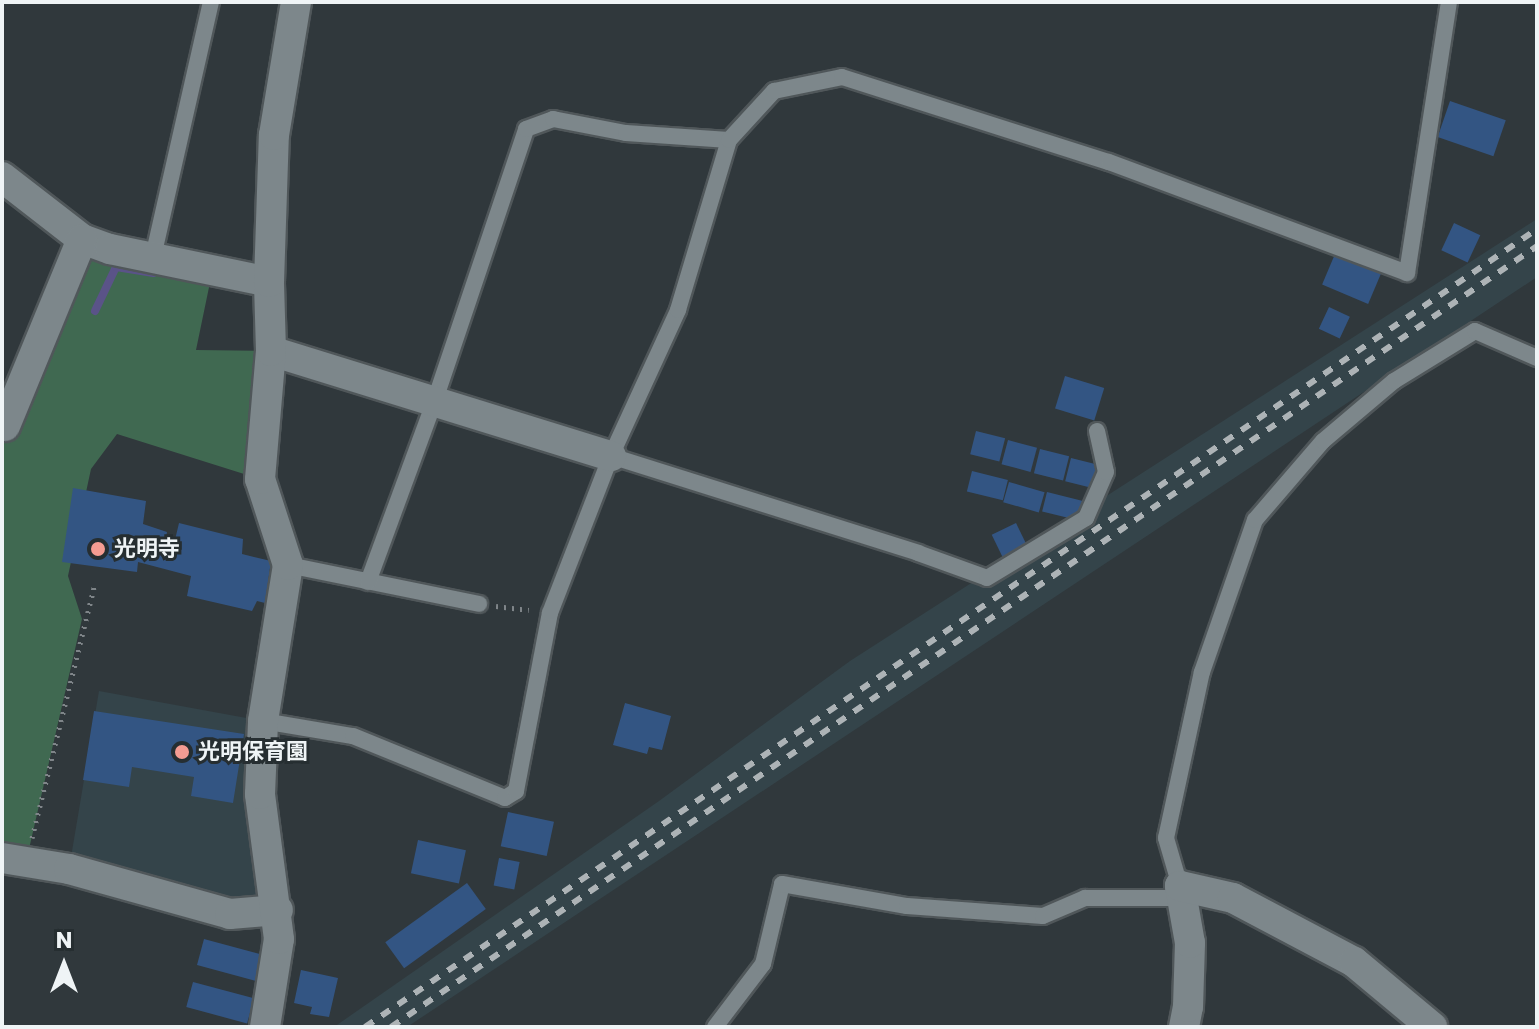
<!DOCTYPE html>
<meta charset="utf-8">
<style>
body{margin:0}
#map{position:relative;width:1539px;height:1029px;overflow:hidden;background:#30383c;font-family:Poppins,"Noto Sans JP",sans-serif}
div>[style]{position:absolute}
.built>*{inset:0;background:#34444a}
.green>*{inset:0;background:#406951}
.stream>*{height:8px;margin:-4px;padding:0 4px;transform-origin:4px;border-radius:4px;background:#5a5388}
.building>*{inset:0;background:#335583;transform-origin:0 0}
.path>*{height:5px;margin-top:-2.5px;transform-origin:0;background:repeating-linear-gradient(90deg,#7f8589 0 2px,transparent 0 8px)}
.roads{filter:drop-shadow(2px 0 #50575a) drop-shadow(-2px 0 #50575a) drop-shadow(0 2px #50575a) drop-shadow(0 -2px #50575a)}
.lane>*{height:16px;margin:-8px;padding:0 8px;transform-origin:8px;border-radius:8px;background:#7d878b}
.street>*{height:30px;margin:-15px;padding:0 15px;transform-origin:15px;border-radius:15px;background:#7d878b}
.rail>*{height:6px;margin-top:-3px;transform-origin:0;background:repeating-linear-gradient(90deg,#adb3b6 0 10px,transparent 0 20px)}
.dots>*{width:22px;height:22px;translate:-50% -50%;box-sizing:border-box;border:4px solid #262e31;border-radius:50%}
span{translate:-50% -50%;white-space:nowrap;text-align:center;line-height:1.15;-webkit-text-stroke:6px #262e31;paint-order:stroke}
.poi-label{font-size:22px;color:#eff4f6;font-weight:700}
.left{translate:0 -50%;text-align:left}
.frame{position:absolute;inset:0;border:4px solid #eff4f6;pointer-events:none}
.north{position:absolute;left:24px;top:925px;width:80px;height:80px;-webkit-text-stroke:6px #262e31;paint-order:stroke;rotate:0deg;font-size:22px;font-weight:700;line-height:32px;text-align:center;color:#eff4f6}
.north::after{content:'';display:block;margin:auto;width:28px;height:36px;background:#eff4f6;clip-path:polygon(50% 0,100% 100%,50% 72%,0 100%)}
</style>
<div id="map">
<div class="built">
<div style="clip-path:polygon(1537px 219px,1537px 277px,407px 1027px,334px 1027px,659px 801px,850px 661px)"></div>
<div style="clip-path:polygon(99px 691px,263px 721px,278px 910px,69px 869px)"></div>
</div>
<div class="green">
<div style="clip-path:polygon(82px 239px,213px 268px,196px 350px,271px 351px,260px 479px,117px 434px,91px 469px,68px 576px,82px 619px,26px 862px,2px 858px,2px 432px)"></div>
</div>
<div class="stream">
<div style="left:95px;top:311px;width:49px;rotate:-64.5deg"></div>
<div style="left:116px;top:267px;width:38px;rotate:9deg"></div>
</div>
<div class="building">
<div style="left:1450px;top:101px;width:59px;height:38px;rotate:19deg"></div>
<div style="left:1454px;top:223px;width:29px;height:30px;rotate:25deg"></div>
<div style="left:1335px;top:254px;width:50px;height:33px;rotate:23deg"></div>
<div style="left:1329px;top:307px;width:23px;height:24px;rotate:25deg"></div>
<div style="left:1065px;top:376px;width:41px;height:34px;rotate:17deg"></div>
<div style="left:976px;top:431px;width:30px;height:24px;rotate:14deg"></div>
<div style="left:1008px;top:440px;width:30px;height:25px;rotate:15deg"></div>
<div style="left:1040px;top:449px;width:30px;height:25px;rotate:14deg"></div>
<div style="left:1071px;top:458px;width:30px;height:24px;rotate:14deg"></div>
<div style="left:972px;top:471px;width:37px;height:21px;rotate:14deg"></div>
<div style="left:1009px;top:482px;width:37px;height:21px;rotate:16deg"></div>
<div style="clip-path:polygon(73px 488px,146px 501px,143px 524px,167px 532px,165px 543px,174px 544px,179px 523px,243px 539px,242px 554px,271px 561px,265px 603px,257px 601px,252px 611px,187px 596px,191px 576px,138px 562px,137px 572px,62px 562px)"></div>
<div style="left:1047px;top:492px;width:37px;height:20px;rotate:14deg"></div>
<div style="left:1016px;top:523px;width:28px;height:27px;rotate:64deg"></div>
<div style="clip-path:polygon(625px 703px,671px 716px,662px 750px,649px 747px,647px 754px,613px 745px)"></div>
<div style="clip-path:polygon(94px 711px,244px 734px,233px 803px,191px 796px,194px 777px,132px 767px,129px 787px,83px 780px)"></div>
<div style="left:508px;top:812px;width:47px;height:35px;rotate:12deg"></div>
<div style="left:418px;top:840px;width:49px;height:34px;rotate:12deg"></div>
<div style="left:499px;top:858px;width:21px;height:28px;rotate:11deg"></div>
<div style="left:467px;top:883px;width:32px;height:101px;rotate:54deg"></div>
<div style="left:204px;top:939px;width:62px;height:27px;rotate:15deg"></div>
<div style="clip-path:polygon(301px 970px,338px 978px,329px 1017px,310px 1014px,312px 1007px,294px 1003px)"></div>
<div style="left:193px;top:982px;width:63px;height:26px;rotate:15deg"></div>
</div>
<div class="path">
<div style="left:496px;top:606px;width:33px;rotate:7deg"></div>
<div style="left:32px;top:838px;width:259px;rotate:-76.1deg"></div>
</div>
<div class="roads">
<div class="lane">
<div style="left:153px;top:257px;width:262px;rotate:-77.2deg"></div>
<div style="left:611px;top:456px;width:322px;rotate:17.5deg"></div>
<div style="left:918px;top:553px;width:73px;rotate:19.9deg"></div>
<div style="left:987px;top:578px;width:116px;rotate:-31.2deg"></div>
<div style="left:1086px;top:518px;width:50px;rotate:-66.5deg"></div>
<div style="left:1106px;top:472px;width:42px;rotate:-102.4deg"></div>
<div style="left:288px;top:565px;width:195px;rotate:11.5deg"></div>
<div style="left:368px;top:582px;width:191px;rotate:-69.8deg"></div>
<div style="left:434px;top:403px;width:289px;rotate:-71.4deg"></div>
<div style="left:526px;top:129px;width:29px;rotate:-20deg"></div>
<div style="left:553px;top:119px;width:74px;rotate:10.9deg"></div>
<div style="left:626px;top:133px;width:103px;rotate:3.9deg"></div>
<div style="left:263px;top:721px;width:91px;rotate:9.5deg"></div>
<div style="left:353px;top:736px;width:164px;rotate:22.2deg"></div>
<div style="left:505px;top:798px;width:13px;rotate:-32deg"></div>
<div style="left:516px;top:791px;width:181px;rotate:-79.2deg"></div>
<div style="left:550px;top:613px;width:168px;rotate:-68.8deg"></div>
<div style="left:611px;top:456px;width:161px;rotate:-65.3deg"></div>
<div style="left:678px;top:310px;width:177px;rotate:-73.3deg"></div>
<div style="left:729px;top:140px;width:67px;rotate:-47.4deg"></div>
<div style="left:774px;top:91px;width:69px;rotate:-11.6deg"></div>
<div style="left:842px;top:77px;width:280px;rotate:17.7deg"></div>
<div style="left:1109px;top:162px;width:318px;rotate:20.4deg"></div>
<div style="left:1407px;top:273px;width:274px;rotate:-81.2deg"></div>
<div style="left:1180px;top:886px;width:50px;rotate:-106.3deg"></div>
<div style="left:1166px;top:838px;width:170px;rotate:-77.8deg"></div>
<div style="left:1202px;top:672px;width:161px;rotate:-70.8deg"></div>
<div style="left:1255px;top:520px;width:104px;rotate:-49.3deg"></div>
<div style="left:1323px;top:441px;width:93px;rotate:-40.2deg"></div>
<div style="left:1394px;top:381px;width:95px;rotate:-31.7deg"></div>
<div style="left:1475px;top:331px;width:68px;rotate:23.5deg"></div>
<div style="left:715px;top:1027px;width:79px;rotate:-52.7deg"></div>
<div style="left:763px;top:964px;width:82px;rotate:-76.6deg"></div>
<div style="left:782px;top:884px;width:127px;rotate:10deg"></div>
<div style="left:907px;top:906px;width:136px;rotate:4.2deg"></div>
<div style="left:1043px;top:916px;width:46px;rotate:-23.2deg"></div>
<div style="left:1085px;top:898px;width:98px"></div>
</div>
<div class="street">
<div style="left:2px;top:177px;width:101px;rotate:37.8deg"></div>
<div style="left:82px;top:239px;width:30px;rotate:20deg"></div>
<div style="left:110px;top:249px;width:162px;rotate:11.7deg"></div>
<div style="left:271px;top:351px;width:356px;rotate:17.2deg"></div>
<div style="left:5px;top:426px;width:202px;rotate:-67.6deg"></div>
<div style="left:2px;top:858px;width:68px;rotate:9.3deg"></div>
<div style="left:69px;top:869px;width:167px;rotate:15.6deg"></div>
<div style="left:230px;top:914px;width:48px;rotate:-4.8deg"></div>
<div style="left:265px;top:1027px;width:89px;rotate:-81deg"></div>
<div style="left:279px;top:939px;width:146px;rotate:-97.5deg"></div>
<div style="left:260px;top:794px;width:73px;rotate:-87.6deg"></div>
<div style="left:263px;top:721px;width:158px;rotate:-80.9deg"></div>
<div style="left:288px;top:565px;width:90px;rotate:-108deg"></div>
<div style="left:260px;top:479px;width:128px;rotate:-85.1deg"></div>
<div style="left:271px;top:351px;width:69px;rotate:-91.7deg"></div>
<div style="left:269px;top:282px;width:147px;rotate:-88.1deg"></div>
<div style="left:274px;top:135px;width:135px;rotate:-80.6deg"></div>
<div style="left:1184px;top:1027px;width:20px;rotate:-79deg"></div>
<div style="left:1188px;top:1007px;width:64px;rotate:-88.2deg"></div>
<div style="left:1190px;top:943px;width:58px;rotate:-100deg"></div>
<div style="left:1180px;top:886px;width:54px;rotate:12.8deg"></div>
<div style="left:1233px;top:898px;width:137px;rotate:27.9deg"></div>
<div style="left:1354px;top:962px;width:102px;rotate:39.8deg"></div>
</div>
</div>
<div class="rail">
<div style="left:365px;top:1027px;width:1418px;rotate:-34.25deg"></div>
<div style="left:391px;top:1027px;width:1387px;rotate:-34.27deg"></div>
</div>
<div class="dots">
<div style="left:98px;top:549px;background:#f59c92"></div>
<div style="left:182px;top:752px;background:#f59c92"></div>
</div>
<div class="poi-label">
<span class="left" style="left:114px;top:549px">光明寺</span>
<span class="left" style="left:198px;top:752px">光明保育園</span>
</div>
<div class="frame"></div>
<div class="north">N</div>
</div>
